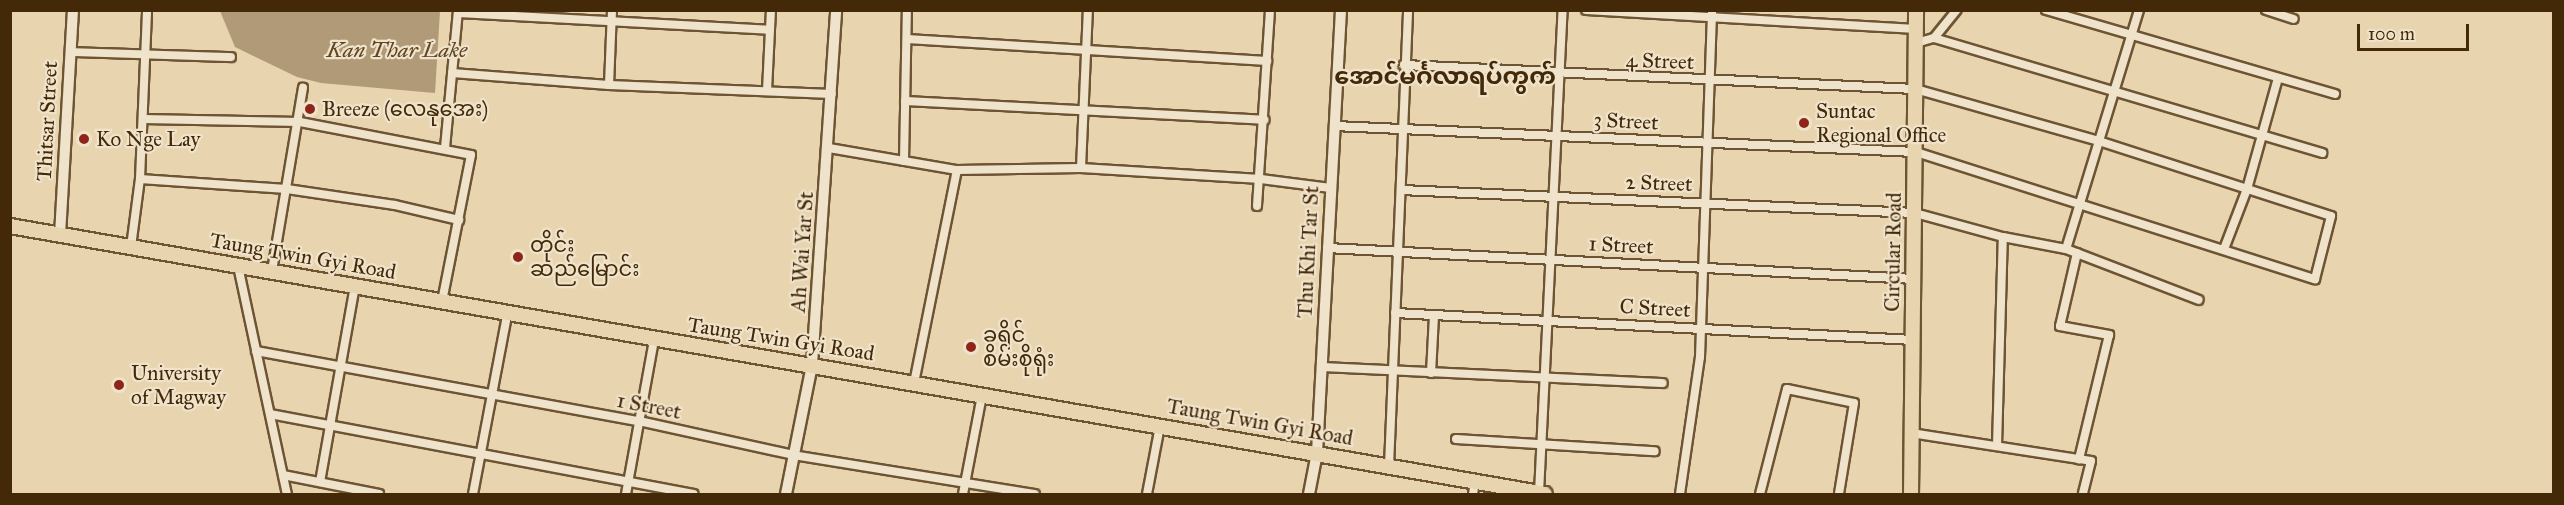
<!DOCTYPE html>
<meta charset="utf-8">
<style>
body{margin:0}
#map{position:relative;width:2564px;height:505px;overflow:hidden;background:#e8d4af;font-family:"IM FELL Great Primer","Noto Sans Myanmar",serif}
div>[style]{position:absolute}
.water>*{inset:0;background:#b09a77}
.roads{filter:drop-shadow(2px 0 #6d5432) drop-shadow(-2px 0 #6d5432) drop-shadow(0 2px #6d5432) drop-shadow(0 -2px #6d5432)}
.minor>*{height:8px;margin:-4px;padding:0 4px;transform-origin:4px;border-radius:4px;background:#f0e3cb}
.tertiary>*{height:10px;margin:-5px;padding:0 5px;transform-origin:5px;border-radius:5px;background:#f0e3cb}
.primary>*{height:14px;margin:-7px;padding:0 7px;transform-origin:7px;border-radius:7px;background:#e8d4af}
.trunk>*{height:14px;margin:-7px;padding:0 7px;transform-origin:7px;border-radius:7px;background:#e8d4af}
.dots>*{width:16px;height:16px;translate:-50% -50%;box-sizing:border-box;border:3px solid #f0e3cb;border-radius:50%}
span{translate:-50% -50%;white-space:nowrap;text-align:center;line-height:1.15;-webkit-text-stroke:4.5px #f0e3cb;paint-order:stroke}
.street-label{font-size:21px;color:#442909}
.poi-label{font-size:21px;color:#442909}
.left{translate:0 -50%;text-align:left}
.water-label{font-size:22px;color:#5f4524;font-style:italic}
.quarter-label{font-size:24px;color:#442909;font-weight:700}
.frame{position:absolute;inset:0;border:12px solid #442909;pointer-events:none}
.scale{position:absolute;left:2357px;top:24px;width:112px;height:27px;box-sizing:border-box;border:3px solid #442909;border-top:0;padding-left:8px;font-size:18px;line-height:21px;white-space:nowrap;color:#442909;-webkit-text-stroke:4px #f0e3cb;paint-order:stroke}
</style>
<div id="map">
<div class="water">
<div style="clip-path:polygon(220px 11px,440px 11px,435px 93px,321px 83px,297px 77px,235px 47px)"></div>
</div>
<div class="roads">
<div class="minor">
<div style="left:1586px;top:10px;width:331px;rotate:3.3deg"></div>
<div style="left:2046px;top:10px;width:301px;rotate:16.2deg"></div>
<div style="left:2266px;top:10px;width:29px;rotate:18deg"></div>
<div style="left:458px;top:13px;width:312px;rotate:3.1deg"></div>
<div style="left:1934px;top:38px;width:36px;rotate:-51deg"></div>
<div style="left:907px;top:39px;width:361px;rotate:3.5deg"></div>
<div style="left:1916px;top:43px;width:19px;rotate:-16deg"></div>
<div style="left:1934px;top:38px;width:405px;rotate:16.5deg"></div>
<div style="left:71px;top:52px;width:160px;rotate:1.8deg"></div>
<div style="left:452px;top:73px;width:157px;rotate:4.4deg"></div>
<div style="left:609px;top:85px;width:223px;rotate:2.3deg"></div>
<div style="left:609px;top:85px;width:75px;rotate:-87.7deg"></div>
<div style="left:767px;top:91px;width:81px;rotate:-87.2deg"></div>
<div style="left:905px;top:101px;width:360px;rotate:3deg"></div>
<div style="left:143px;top:119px;width:157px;rotate:1.1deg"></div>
<div style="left:300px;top:122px;width:174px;rotate:10.9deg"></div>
<div style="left:471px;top:155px;width:150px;rotate:101.2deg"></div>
<div style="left:1334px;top:126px;width:583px;rotate:2.56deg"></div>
<div style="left:1916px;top:152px;width:419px;rotate:17.7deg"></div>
<div style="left:2315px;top:279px;width:65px;rotate:-75.7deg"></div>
<div style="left:2331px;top:216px;width:244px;rotate:-162.1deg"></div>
<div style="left:2099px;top:141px;width:191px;rotate:-164.2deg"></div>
<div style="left:1915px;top:89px;width:512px;rotate:-177.31deg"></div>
<div style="left:445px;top:148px;width:138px;rotate:-84.6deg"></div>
<div style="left:829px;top:148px;width:130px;rotate:9.8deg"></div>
<div style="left:957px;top:170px;width:124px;rotate:-0.9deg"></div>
<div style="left:1081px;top:168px;width:180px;rotate:3.5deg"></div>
<div style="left:1261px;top:179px;width:70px;rotate:7.4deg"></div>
<div style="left:904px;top:161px;width:151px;rotate:-88.9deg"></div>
<div style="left:1081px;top:168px;width:158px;rotate:-87.5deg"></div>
<div style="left:140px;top:179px;width:147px;rotate:3.9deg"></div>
<div style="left:287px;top:189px;width:109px;rotate:8.4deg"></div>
<div style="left:395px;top:205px;width:66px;rotate:13.2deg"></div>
<div style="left:1401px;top:190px;width:515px;rotate:2.56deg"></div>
<div style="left:1915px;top:213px;width:91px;rotate:15.3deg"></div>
<div style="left:2003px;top:237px;width:64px;rotate:10.8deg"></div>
<div style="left:2066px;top:249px;width:142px;rotate:21deg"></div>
<div style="left:1257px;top:206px;width:196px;rotate:-86.2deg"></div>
<div style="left:131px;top:247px;width:69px;rotate:-82.5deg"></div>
<div style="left:140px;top:179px;width:169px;rotate:-87.6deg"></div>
<div style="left:1327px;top:248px;width:588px;rotate:3.02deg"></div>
<div style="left:2066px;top:249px;width:250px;rotate:-73deg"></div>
<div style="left:2224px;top:249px;width:64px;rotate:-69deg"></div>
<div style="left:2247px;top:189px;width:115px;rotate:-74.4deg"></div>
<div style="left:2077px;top:253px;width:75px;rotate:103.1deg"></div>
<div style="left:2060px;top:326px;width:50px;rotate:10.4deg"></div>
<div style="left:2109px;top:335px;width:128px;rotate:103.6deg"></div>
<div style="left:238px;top:266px;width:233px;rotate:77.9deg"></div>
<div style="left:272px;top:271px;width:186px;rotate:-80.4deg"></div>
<div style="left:1395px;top:313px;width:519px;rotate:2.98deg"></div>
<div style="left:256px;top:351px;width:389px;rotate:10.4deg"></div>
<div style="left:639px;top:421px;width:158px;rotate:12.4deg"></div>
<div style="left:793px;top:455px;width:245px;rotate:9.2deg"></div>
<div style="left:1321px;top:367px;width:342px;rotate:2.7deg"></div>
<div style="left:1431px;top:373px;width:58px;rotate:-87deg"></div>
<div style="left:914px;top:383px;width:217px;rotate:-78.6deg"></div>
<div style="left:270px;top:414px;width:431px;rotate:10.7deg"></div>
<div style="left:1911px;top:433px;width:182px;rotate:8.8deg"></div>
<div style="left:2091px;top:461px;width:34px;rotate:104deg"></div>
<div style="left:1456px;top:439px;width:199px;rotate:3.5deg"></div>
<div style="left:1997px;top:446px;width:209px;rotate:-88.4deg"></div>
<div style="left:1389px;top:466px;width:456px;rotate:-87.6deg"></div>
<div style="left:283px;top:475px;width:98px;rotate:11.2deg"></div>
<div style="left:320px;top:482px;width:199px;rotate:-79.9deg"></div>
<div style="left:1539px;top:493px;width:484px;rotate:-87.2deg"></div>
<div style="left:473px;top:494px;width:182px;rotate:-79.2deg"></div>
<div style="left:626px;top:494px;width:157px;rotate:-79.7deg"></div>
<div style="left:963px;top:494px;width:101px;rotate:-79.1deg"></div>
<div style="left:1147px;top:494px;width:69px;rotate:-79.2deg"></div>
<div style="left:1473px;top:494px;width:12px;rotate:-81deg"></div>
<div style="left:1680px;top:494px;width:138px;rotate:-81.7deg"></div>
<div style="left:1700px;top:357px;width:347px;rotate:-88deg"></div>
<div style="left:1760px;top:494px;width:108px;rotate:-75.6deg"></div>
<div style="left:1787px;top:389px;width:68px;rotate:11.8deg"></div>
<div style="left:1854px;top:403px;width:92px;rotate:99.4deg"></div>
</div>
<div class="tertiary">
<div style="left:60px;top:235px;width:225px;rotate:-86.7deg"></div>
<div style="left:786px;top:494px;width:132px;rotate:-78.6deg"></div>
<div style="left:812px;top:365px;width:356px;rotate:-86.1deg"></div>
<div style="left:1309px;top:494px;width:42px;rotate:-79deg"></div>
<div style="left:1317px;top:453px;width:444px;rotate:-86.9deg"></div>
</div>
<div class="primary">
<div style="left:1911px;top:494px;width:484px;rotate:-89.4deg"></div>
</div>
<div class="trunk">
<div style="left:10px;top:226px;width:1558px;rotate:9.9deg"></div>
</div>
</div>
<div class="dots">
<div style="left:310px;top:109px;background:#8f2418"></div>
<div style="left:1804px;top:123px;background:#8f2418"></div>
<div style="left:84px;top:139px;background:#8f2418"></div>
<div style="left:518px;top:257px;background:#8f2418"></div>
<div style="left:971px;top:347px;background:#8f2418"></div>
<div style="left:119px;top:385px;background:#8f2418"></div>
</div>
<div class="street-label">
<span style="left:1660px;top:61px;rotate:2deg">4 Street</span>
<span style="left:47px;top:121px;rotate:-87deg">Thitsar Street</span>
<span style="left:1626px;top:121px;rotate:3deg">3 Street</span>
<span style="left:1659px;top:183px;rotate:2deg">2 Street</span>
<span style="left:1621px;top:245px;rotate:3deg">1 Street</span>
<span style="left:802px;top:252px;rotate:-86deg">Ah Wai Yar St</span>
<span style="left:1308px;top:252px;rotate:-87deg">Thu Khi Tar St</span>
<span style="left:1893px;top:252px;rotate:-89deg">Circular Road</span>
<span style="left:303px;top:256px;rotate:10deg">Taung Twin Gyi Road</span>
<span style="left:1655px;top:308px;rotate:3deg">C Street</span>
<span style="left:781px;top:339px;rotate:9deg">Taung Twin Gyi Road</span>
<span style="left:649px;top:406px;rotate:11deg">1 Street</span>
<span style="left:1260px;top:422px;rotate:10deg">Taung Twin Gyi Road</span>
</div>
<div class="poi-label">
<span class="left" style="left:322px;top:109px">Breeze (လေနုအေး)</span>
<span class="left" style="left:1816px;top:123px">Suntac<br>Regional Office</span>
<span class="left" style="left:96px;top:139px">Ko Nge Lay</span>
<span class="left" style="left:530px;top:257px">တိုင်း<br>ဆည်မြောင်း</span>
<span class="left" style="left:983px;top:347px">ခရိုင်<br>စိမ်းစိုရုံး</span>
<span class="left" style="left:131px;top:385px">University<br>of Magway</span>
</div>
<div class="water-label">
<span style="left:397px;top:50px">Kan Thar Lake</span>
</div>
<div class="quarter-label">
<span style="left:1445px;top:77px">အောင်မင်္ဂလာရပ်ကွက်</span>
</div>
<div class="frame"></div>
<div class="scale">100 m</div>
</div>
